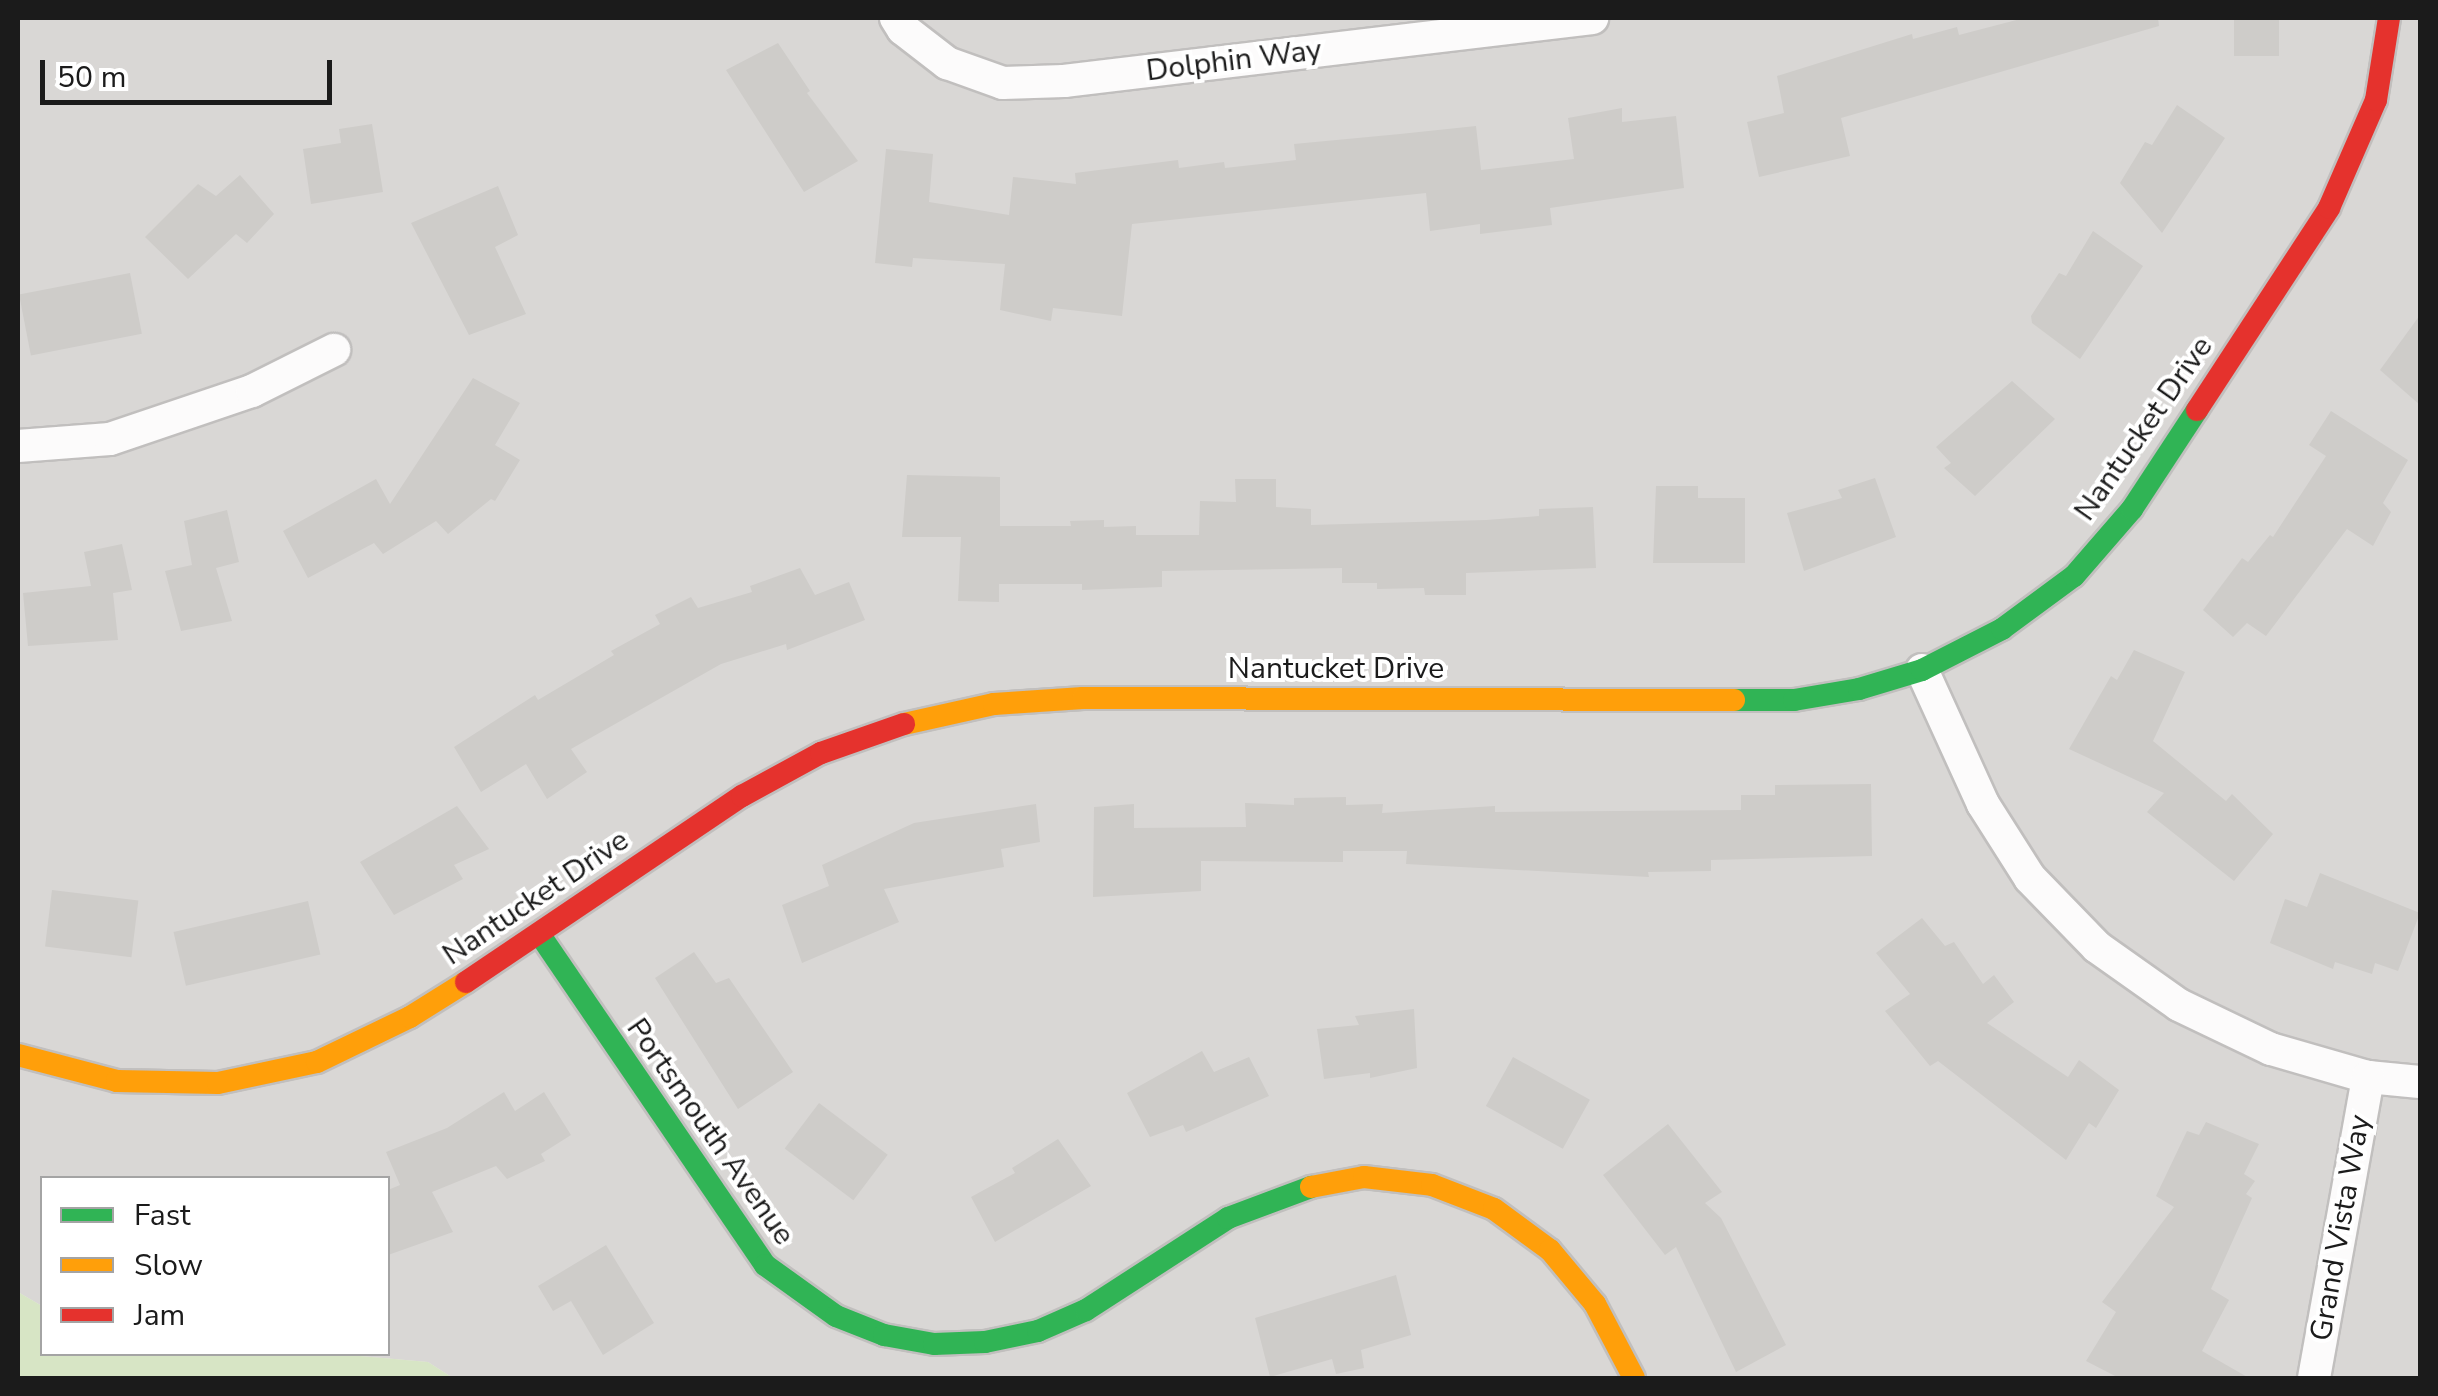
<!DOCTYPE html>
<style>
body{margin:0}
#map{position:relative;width:2438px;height:1396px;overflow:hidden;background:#eae7e4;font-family:"Nunito Sans",sans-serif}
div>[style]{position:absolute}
.residential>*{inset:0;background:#d9d7d5}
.grass>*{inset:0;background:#d7e5c5}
.building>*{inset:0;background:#ceccc9;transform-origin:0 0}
.roads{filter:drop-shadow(2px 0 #c1bfbe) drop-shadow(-2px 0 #c1bfbe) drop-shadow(0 2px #c1bfbe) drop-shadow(0 -2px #c1bfbe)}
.street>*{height:32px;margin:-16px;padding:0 16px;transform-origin:16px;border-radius:16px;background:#fcfbfb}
.fast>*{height:22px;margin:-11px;padding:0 11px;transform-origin:11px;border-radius:11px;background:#30b455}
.slow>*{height:22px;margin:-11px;padding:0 11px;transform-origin:11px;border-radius:11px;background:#ff9f0a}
.jam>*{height:22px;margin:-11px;padding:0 11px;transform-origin:11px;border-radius:11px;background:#e5322d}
span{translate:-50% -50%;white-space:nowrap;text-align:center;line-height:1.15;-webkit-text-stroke:8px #fff;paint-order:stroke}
.street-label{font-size:30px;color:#1b1b1b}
.frame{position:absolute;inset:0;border:20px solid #1b1b1b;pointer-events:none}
.legend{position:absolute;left:40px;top:1176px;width:350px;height:180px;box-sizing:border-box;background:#fff;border:2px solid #a4a4a4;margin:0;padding:12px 18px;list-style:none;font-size:30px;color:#1b1b1b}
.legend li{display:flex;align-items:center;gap:20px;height:50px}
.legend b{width:50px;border:2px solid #a4a4a4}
.scale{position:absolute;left:40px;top:60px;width:292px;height:45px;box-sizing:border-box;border:5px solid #1b1b1b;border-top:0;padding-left:12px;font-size:30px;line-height:35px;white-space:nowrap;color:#1b1b1b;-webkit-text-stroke:8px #fff;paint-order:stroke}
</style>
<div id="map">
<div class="residential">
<div style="clip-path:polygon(18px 18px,2420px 18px,2420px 1378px,453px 1378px,428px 1362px,338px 1354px,388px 1354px,388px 1178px,42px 1178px,42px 1306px,18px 1292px)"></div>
</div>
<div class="grass">
<div style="clip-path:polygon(18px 1292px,42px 1306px,42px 1354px,338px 1354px,428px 1362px,453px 1378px,18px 1378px)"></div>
</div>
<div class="building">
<div style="clip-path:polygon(2024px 18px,2158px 18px,2159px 26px,1841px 118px,1850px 156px,1759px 177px,1747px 122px,1784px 113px,1777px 76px,1912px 34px,1913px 39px,1957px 27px,1959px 35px)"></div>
<div style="left:2234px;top:18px;width:45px;height:38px"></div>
<div style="clip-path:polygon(778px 43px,810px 91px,807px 93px,858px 161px,804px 192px,726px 70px)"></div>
<div style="clip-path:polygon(2177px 105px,2225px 138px,2162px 233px,2120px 183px,2145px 142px,2152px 145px)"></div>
<div style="clip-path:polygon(1622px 108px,1622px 122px,1676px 116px,1684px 188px,1550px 208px,1552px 225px,1480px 234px,1480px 224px,1430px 231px,1426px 193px,1132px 224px,1122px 316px,1053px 308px,1051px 321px,1000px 310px,1005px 264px,913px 258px,912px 267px,875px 263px,886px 149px,933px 154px,929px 202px,1009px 215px,1013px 177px,1076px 184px,1075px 173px,1178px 160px,1179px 168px,1224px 162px,1225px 168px,1296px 160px,1294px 144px,1400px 134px,1476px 126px,1481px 170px,1574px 159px,1568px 118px)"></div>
<div style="clip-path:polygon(372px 124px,383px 192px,311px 204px,303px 149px,341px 143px,339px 129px)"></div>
<div style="clip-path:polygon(240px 175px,274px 214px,247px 243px,236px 234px,188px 279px,145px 237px,198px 184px,216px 196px)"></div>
<div style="clip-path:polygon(498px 186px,518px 235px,495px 247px,526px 314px,469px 335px,411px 223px)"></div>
<div style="clip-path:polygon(2093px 231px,2143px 266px,2080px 359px,2032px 323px,2031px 316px,2059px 273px,2066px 276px)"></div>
<div style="left:130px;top:273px;width:62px;height:113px;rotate:79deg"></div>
<div style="clip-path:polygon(2420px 315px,2420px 405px,2380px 370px)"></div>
<div style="clip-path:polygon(473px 378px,520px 403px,495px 445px,520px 460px,495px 501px,491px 499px,448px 534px,436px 521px,383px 554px,374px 543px,308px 578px,283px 531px,376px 479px,390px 504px)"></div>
<div style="clip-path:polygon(2012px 381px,2055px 419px,1975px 496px,1944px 468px,1951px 463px,1936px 447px)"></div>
<div style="clip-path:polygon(2331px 411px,2408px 460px,2383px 503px,2391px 512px,2373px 546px,2347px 529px,2266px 636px,2247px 623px,2233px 637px,2203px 610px,2242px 558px,2248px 562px,2270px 535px,2273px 537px,2326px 456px,2309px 445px)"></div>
<div style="clip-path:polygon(907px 475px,1000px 477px,1000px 526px,1071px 526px,1070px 521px,1104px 520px,1104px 527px,1136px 526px,1136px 535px,1199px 535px,1200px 501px,1236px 502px,1235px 479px,1276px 479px,1276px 507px,1311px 509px,1311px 525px,1486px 520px,1539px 516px,1539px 509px,1593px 507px,1596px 568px,1466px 573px,1466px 595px,1425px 595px,1424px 588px,1377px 589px,1377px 583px,1342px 583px,1342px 568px,1162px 571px,1162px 587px,1082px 590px,1082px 584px,999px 584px,999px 602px,958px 601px,961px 537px,902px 537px)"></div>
<div style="clip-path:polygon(1875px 478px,1896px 537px,1804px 571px,1787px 513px,1842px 498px,1838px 490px)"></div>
<div style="clip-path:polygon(1656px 486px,1698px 486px,1698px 498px,1745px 498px,1745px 563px,1653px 563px)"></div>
<div style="clip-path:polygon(227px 510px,239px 562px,216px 568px,232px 621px,181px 631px,165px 571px,192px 565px,184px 521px)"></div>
<div style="clip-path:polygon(122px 544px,132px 590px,113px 593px,118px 640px,28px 646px,23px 593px,91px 586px,84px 552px)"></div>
<div style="clip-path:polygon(800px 568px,815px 595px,849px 582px,865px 620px,787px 650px,786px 644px,721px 664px,571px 749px,587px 772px,547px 799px,526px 764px,481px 792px,454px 747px,535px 695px,538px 700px,614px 655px,611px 651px,660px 624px,655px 615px,691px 597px,698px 608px,752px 592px,750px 586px)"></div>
<div style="clip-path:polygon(2134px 650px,2185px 672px,2153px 741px,2226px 801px,2232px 794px,2273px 834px,2234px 881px,2147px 812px,2164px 793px,2069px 749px,2111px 676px,2117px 680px)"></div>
<div style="clip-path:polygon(1871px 784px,1872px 856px,1711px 860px,1711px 871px,1648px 872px,1649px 877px,1406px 864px,1407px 851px,1343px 851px,1343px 862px,1201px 861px,1201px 891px,1093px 897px,1094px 807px,1134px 804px,1134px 828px,1246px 827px,1245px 803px,1294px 805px,1294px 798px,1346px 797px,1346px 805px,1383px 804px,1382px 813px,1495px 806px,1495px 812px,1741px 810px,1741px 795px,1775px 795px,1775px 785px)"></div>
<div style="clip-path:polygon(1036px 804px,1040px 842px,1001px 849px,1004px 867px,884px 889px,899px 922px,802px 963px,782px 905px,829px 886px,822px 865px,914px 823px)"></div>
<div style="clip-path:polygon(457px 806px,489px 849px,454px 865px,463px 879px,394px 915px,360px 862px)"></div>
<div style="clip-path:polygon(2320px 873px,2420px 913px,2398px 971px,2375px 963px,2372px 974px,2335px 962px,2333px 969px,2270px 943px,2285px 899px,2307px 907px)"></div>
<div style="left:52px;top:890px;width:87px;height:57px;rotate:7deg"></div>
<div style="left:308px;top:901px;width:55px;height:138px;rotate:77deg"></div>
<div style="clip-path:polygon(1922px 918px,1945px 946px,1954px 942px,1983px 984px,1994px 975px,2014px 1002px,1987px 1023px,2068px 1077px,2079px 1060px,2119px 1090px,2096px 1128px,2089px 1123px,2066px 1160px,1938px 1061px,1930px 1066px,1885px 1011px,1910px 994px,1876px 953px)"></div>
<div style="clip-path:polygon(694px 952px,716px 983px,729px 978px,793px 1072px,738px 1109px,655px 978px)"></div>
<div style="clip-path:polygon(1414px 1009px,1417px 1068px,1370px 1078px,1370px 1073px,1324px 1079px,1317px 1029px,1359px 1025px,1355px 1016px)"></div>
<div style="clip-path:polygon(1202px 1051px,1214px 1072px,1249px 1057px,1269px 1096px,1186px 1132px,1183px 1125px,1150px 1137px,1127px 1093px)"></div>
<div style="left:1513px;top:1057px;width:88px;height:56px;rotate:29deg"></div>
<div style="clip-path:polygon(504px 1092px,515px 1111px,544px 1092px,571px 1135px,541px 1154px,545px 1161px,507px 1179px,496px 1166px,432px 1192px,453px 1232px,388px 1255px,388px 1190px,400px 1185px,386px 1152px,447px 1128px)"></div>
<div style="left:819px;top:1103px;width:86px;height:57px;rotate:37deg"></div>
<div style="clip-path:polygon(2206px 1122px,2259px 1144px,2244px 1174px,2255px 1181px,2246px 1194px,2252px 1198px,2211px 1289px,2229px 1300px,2202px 1351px,2249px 1378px,2119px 1378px,2086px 1361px,2116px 1312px,2102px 1302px,2174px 1207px,2156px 1196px,2187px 1131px,2199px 1135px)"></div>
<div style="clip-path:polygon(1668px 1124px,1722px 1192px,1705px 1203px,1721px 1218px,1786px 1345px,1736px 1372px,1676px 1247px,1665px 1255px,1603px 1175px)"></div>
<div style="clip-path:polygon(1058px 1139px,1091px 1186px,995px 1242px,971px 1197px,1015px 1173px,1012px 1168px)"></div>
<div style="clip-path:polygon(606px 1245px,654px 1323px,603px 1355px,571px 1301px,553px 1311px,538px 1286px)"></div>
<div style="clip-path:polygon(1396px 1275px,1411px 1335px,1361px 1350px,1364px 1368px,1336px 1374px,1332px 1359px,1270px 1377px,1255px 1318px)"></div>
</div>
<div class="roads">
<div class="street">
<div style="left:896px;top:18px;width:13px;rotate:58deg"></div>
<div style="left:903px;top:29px;width:56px;rotate:37.7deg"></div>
<div style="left:947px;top:63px;width:59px;rotate:19.7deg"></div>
<div style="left:1003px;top:83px;width:61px;rotate:-1.9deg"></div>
<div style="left:1064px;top:81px;width:532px;rotate:-6.8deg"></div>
<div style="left:18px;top:446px;width:92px;rotate:-4.4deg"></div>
<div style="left:110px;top:439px;width:150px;rotate:-18.7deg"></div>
<div style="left:252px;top:391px;width:92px;rotate:-26.6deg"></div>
<div style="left:1922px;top:670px;width:147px;rotate:65.5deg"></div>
<div style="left:1983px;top:804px;width:88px;rotate:57.6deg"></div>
<div style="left:2030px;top:878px;width:96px;rotate:45.8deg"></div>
<div style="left:2097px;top:947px;width:100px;rotate:35.3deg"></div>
<div style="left:2179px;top:1005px;width:102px;rotate:25.6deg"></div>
<div style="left:2271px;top:1049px;width:101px;rotate:16.1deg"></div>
<div style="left:2368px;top:1077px;width:52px;rotate:5.5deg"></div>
<div style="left:2314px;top:1378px;width:306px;rotate:-79.8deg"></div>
</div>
<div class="fast">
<div style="left:1734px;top:700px;width:60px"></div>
<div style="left:1794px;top:700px;width:66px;rotate:-9.6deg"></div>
<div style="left:1859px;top:689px;width:66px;rotate:-16.8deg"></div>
<div style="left:1922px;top:670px;width:90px;rotate:-27.1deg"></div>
<div style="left:2002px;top:629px;width:89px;rotate:-36.4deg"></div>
<div style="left:2074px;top:576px;width:89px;rotate:-49.1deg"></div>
<div style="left:2132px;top:509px;width:118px;rotate:-56.7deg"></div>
<div style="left:540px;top:935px;width:399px;rotate:55.7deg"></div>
<div style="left:765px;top:1265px;width:87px;rotate:35.7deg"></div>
<div style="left:836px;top:1316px;width:52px;rotate:21.6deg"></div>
<div style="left:884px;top:1335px;width:51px;rotate:10.2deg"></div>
<div style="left:934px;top:1344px;width:51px;rotate:-2.2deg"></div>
<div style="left:985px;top:1342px;width:54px;rotate:-11.7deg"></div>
<div style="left:1038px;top:1331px;width:52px;rotate:-23.6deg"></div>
<div style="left:1086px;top:1310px;width:169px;rotate:-32.9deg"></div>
<div style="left:1228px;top:1218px;width:89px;rotate:-20.5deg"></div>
</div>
<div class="slow">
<div style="left:904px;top:724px;width:92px;rotate:-12.5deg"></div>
<div style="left:994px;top:704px;width:89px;rotate:-3.9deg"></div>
<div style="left:1083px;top:698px;width:651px;rotate:0.18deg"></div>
<div style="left:18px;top:1055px;width:102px;rotate:14.7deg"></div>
<div style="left:117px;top:1081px;width:101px;rotate:1.1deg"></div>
<div style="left:218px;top:1083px;width:101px;rotate:-12deg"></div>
<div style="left:317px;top:1062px;width:103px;rotate:-25.8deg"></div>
<div style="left:410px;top:1017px;width:66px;rotate:-32deg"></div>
<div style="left:1311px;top:1187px;width:54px;rotate:-10.7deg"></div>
<div style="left:1364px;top:1177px;width:68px;rotate:6.7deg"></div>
<div style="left:1432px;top:1185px;width:66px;rotate:21.2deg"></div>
<div style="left:1494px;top:1209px;width:69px;rotate:36.2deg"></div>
<div style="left:1550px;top:1250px;width:70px;rotate:50.2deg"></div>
<div style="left:1595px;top:1304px;width:84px;rotate:62.2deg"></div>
</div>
<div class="jam">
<div style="left:2197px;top:410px;width:241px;rotate:-56.8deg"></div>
<div style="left:2329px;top:208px;width:118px;rotate:-66.5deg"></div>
<div style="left:2376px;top:100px;width:83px;rotate:-81deg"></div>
<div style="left:466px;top:982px;width:333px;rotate:-34deg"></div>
<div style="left:742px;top:796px;width:90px;rotate:-28.6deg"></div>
<div style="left:821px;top:753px;width:88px;rotate:-19.3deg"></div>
</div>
</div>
<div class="street-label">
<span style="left:1234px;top:61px;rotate:-7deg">Dolphin Way</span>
<span style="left:2144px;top:429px;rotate:-55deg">Nantucket Drive</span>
<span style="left:1336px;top:669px">Nantucket Drive</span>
<span style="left:536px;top:898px;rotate:-34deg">Nantucket Drive</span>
<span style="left:710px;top:1132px;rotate:55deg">Portsmouth Avenue</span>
<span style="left:2341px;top:1228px;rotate:-80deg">Grand Vista Way</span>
</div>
<div class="frame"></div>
<ul class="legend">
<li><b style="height:12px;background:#30b455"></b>Fast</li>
<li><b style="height:12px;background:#ff9f0a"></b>Slow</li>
<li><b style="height:12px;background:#e5322d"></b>Jam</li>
</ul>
<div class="scale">50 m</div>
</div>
